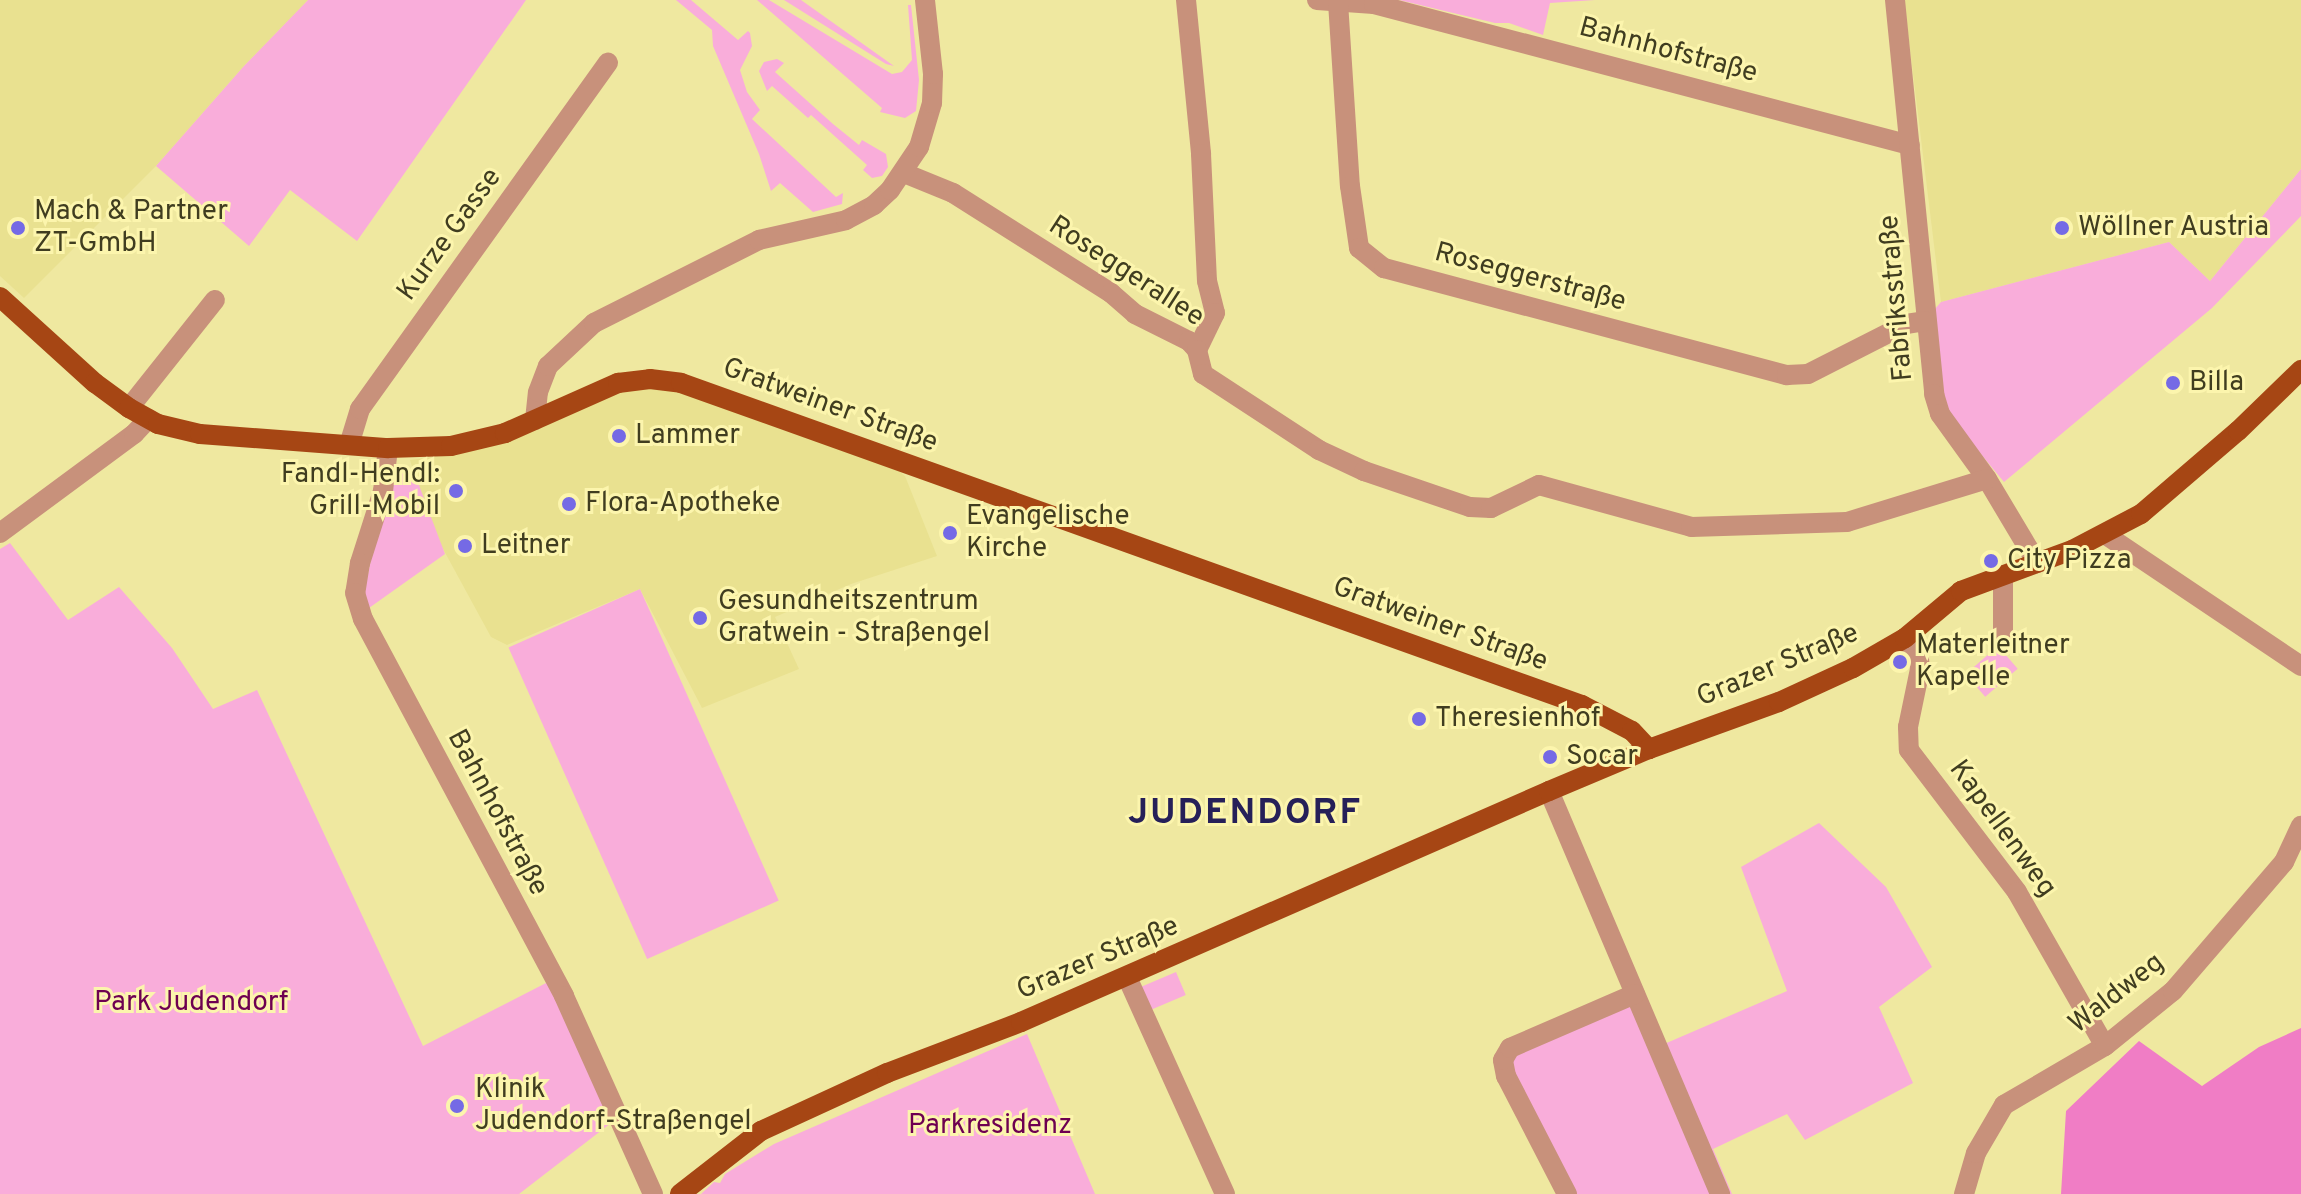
<!DOCTYPE html>
<meta charset="utf-8">
<style>
body{margin:0}
#map{position:relative;width:2301px;height:1194px;overflow:hidden;background:#efe8a0;font-family:Overpass,sans-serif}
div>[style]{position:absolute}
.built>*{inset:0;background:#e9e190}
.green>*{inset:0;background:#f9adda;transform-origin:0 0}
.forest>*{inset:0;background:#f07dc5}
.minor>*{height:20px;margin:-10px;padding:0 10px;transform-origin:10px;border-radius:10px;background:#c8917b}
.major>*{height:20px;margin:-10px;padding:0 10px;transform-origin:10px;border-radius:10px;background:#a64614}
.dots>*{width:22px;height:22px;translate:-50% -50%;box-sizing:border-box;border:4px solid #fcf5ad;border-radius:50%}
span{translate:-50% -50%;white-space:nowrap;text-align:center;line-height:1.15;-webkit-text-stroke:6px #fcf5ad;paint-order:stroke}
.street-label{font-size:28px;color:#403d20}
.poi-label{font-size:28px;color:#403d20}
.left{translate:0 -50%;text-align:left}
.right{translate:-100% -50%;text-align:right}
.park-label{font-size:28px;color:#6e0051}
.district-label{font-size:36px;color:#262059;font-weight:700;letter-spacing:2px}
</style>
<div id="map">
<div class="built">
<div style="clip-path:polygon(0 0,308px 0,244px 66px,156px 166px,24px 298px,0 276px)"></div>
<div style="clip-path:polygon(1904px 0,2301px 0,2301px 169px,2210px 281px,2169px 242px,1941px 302px)"></div>
<div style="clip-path:polygon(650px 379px,876px 452px,905px 476px,937px 556px,851px 584px,775px 617px,799px 669px,702px 708px,640px 589px,507px 645px,491px 637px,430px 525px,410px 460px,450px 455px)"></div>
</div>
<div class="green">
<div style="clip-path:polygon(308px 0,526px 0,357px 241px,290px 190px,249px 246px,156px 166px,244px 66px)"></div>
<div style="clip-path:polygon(676px 0,691px 0,738px 40px,748px 31px,750px 33px,752px 46px,740px 70px,747px 92px,760px 110px,752px 119px,836px 197px,843px 193px,842px 204px,813px 212px,780px 183px,771px 191px,759px 154px,713px 46px,712px 30px)"></div>
<div style="clip-path:polygon(757px 0,769px 0,892px 74px,902px 72px,912px 60px,908px 5px,911px 5px,919px 80px,916px 111px,905px 118px,880px 112px,882px 108px)"></div>
<div style="clip-path:polygon(784px 0,801px 0,894px 66px,886px 64px)"></div>
<div style="clip-path:polygon(1399px 0,1595px 0,1550px 3px,1543px 35px,1509px 23px,1495px 23px)"></div>
<div style="clip-path:polygon(777px 59px,784px 63px,775px 72px,833px 124px,859px 145px,862px 140px,886px 154px,888px 167px,882px 176px,872px 178px,863px 170px,867px 165px,811px 115px,808px 118px,772px 86px,767px 91px,759px 71px,764px 62px)"></div>
<div style="clip-path:polygon(2301px 169px,2301px 216px,2212px 308px,2004px 482px,1945px 411px,1934px 310px,1941px 302px,2169px 242px,2210px 281px)"></div>
<div style="clip-path:polygon(414px 472px,445px 554px,369px 608px,364px 594px,380px 514px,398px 474px)"></div>
<div style="clip-path:polygon(10px 543px,68px 620px,119px 587px,172px 648px,213px 709px,257px 690px,423px 1046px,548px 982px,611px 1123px,519px 1194px,0 1194px,0 549px)"></div>
<div style="left:640px;top:589px;width:341px;height:144px;rotate:66deg"></div>
<div style="left:1998px;top:646px;width:30px;height:43px;rotate:49deg"></div>
<div style="clip-path:polygon(1819px 823px,1886px 887px,1932px 967px,1879px 1007px,1913px 1083px,1805px 1140px,1787px 1114px,1713px 1149px,1732px 1194px,1570px 1194px,1510px 1075px,1514px 1051px,1633px 1000px,1655px 1048px,1787px 991px,1741px 867px)"></div>
<div style="left:1176px;top:972px;width:25px;height:39px;rotate:67deg"></div>
<div style="clip-path:polygon(1027px 1034px,1095px 1194px,701px 1194px,714px 1182px,720px 1183px,725px 1174px,774px 1144px)"></div>
</div>
<div class="forest">
<div style="clip-path:polygon(2301px 1028px,2301px 1194px,2061px 1194px,2066px 1111px,2139px 1041px,2202px 1086px,2259px 1047px)"></div>
</div>
<div class="minor">
<div style="left:1186px;top:0;width:155px;rotate:84.4deg"></div>
<div style="left:1201px;top:154px;width:127px;rotate:87.3deg"></div>
<div style="left:1207px;top:281px;width:33px;rotate:76deg"></div>
<div style="left:1215px;top:313px;width:41px;rotate:115.9deg"></div>
<div style="left:1317px;top:0;width:57px;rotate:4deg"></div>
<div style="left:1374px;top:4px;width:554px;rotate:14.74deg"></div>
<div style="left:1895px;top:0;width:396px;rotate:84.3deg"></div>
<div style="left:1934px;top:394px;width:21px;rotate:73deg"></div>
<div style="left:1940px;top:414px;width:80px;rotate:54.1deg"></div>
<div style="left:1987px;top:479px;width:98px;rotate:59.2deg"></div>
<div style="left:1338px;top:2px;width:184px;rotate:86.3deg"></div>
<div style="left:1350px;top:186px;width:63px;rotate:81.7deg"></div>
<div style="left:1359px;top:248px;width:32px;rotate:39deg"></div>
<div style="left:1384px;top:268px;width:417px;rotate:14.9deg"></div>
<div style="left:1787px;top:375px;width:21px;rotate:-3deg"></div>
<div style="left:1808px;top:374px;width:110px;rotate:-27deg"></div>
<div style="left:1906px;top:324px;width:19px;rotate:-9deg"></div>
<div style="left:904px;top:173px;width:53px;rotate:22.2deg"></div>
<div style="left:953px;top:193px;width:187px;rotate:32.3deg"></div>
<div style="left:1111px;top:293px;width:32px;rotate:41deg"></div>
<div style="left:1135px;top:314px;width:60px;rotate:26.6deg"></div>
<div style="left:1189px;top:341px;width:12px;rotate:48deg"></div>
<div style="left:1197px;top:350px;width:25px;rotate:76deg"></div>
<div style="left:1203px;top:374px;width:139px;rotate:33.2deg"></div>
<div style="left:1319px;top:450px;width:50px;rotate:25deg"></div>
<div style="left:1364px;top:471px;width:112px;rotate:18.8deg"></div>
<div style="left:1470px;top:507px;width:21px;rotate:3deg"></div>
<div style="left:1491px;top:508px;width:53px;rotate:-25.6deg"></div>
<div style="left:1539px;top:485px;width:158px;rotate:15.4deg"></div>
<div style="left:1691px;top:527px;width:156px;rotate:-1.8deg"></div>
<div style="left:1847px;top:522px;width:146px;rotate:-17.1deg"></div>
<div style="left:129px;top:408px;width:138px;rotate:-51.5deg"></div>
<div style="left:535px;top:420px;width:28px;rotate:-84deg"></div>
<div style="left:538px;top:392px;width:28px;rotate:-69deg"></div>
<div style="left:548px;top:366px;width:63px;rotate:-43.1deg"></div>
<div style="left:594px;top:323px;width:185px;rotate:-26.7deg"></div>
<div style="left:759px;top:240px;width:89px;rotate:-12.9deg"></div>
<div style="left:846px;top:220px;width:32px;rotate:-28deg"></div>
<div style="left:874px;top:205px;width:22px;rotate:-43deg"></div>
<div style="left:890px;top:190px;width:52px;rotate:-56deg"></div>
<div style="left:919px;top:147px;width:46px;rotate:-73.5deg"></div>
<div style="left:932px;top:103px;width:29px;rotate:-88deg"></div>
<div style="left:933px;top:74px;width:74px;rotate:-96.2deg"></div>
<div style="left:349px;top:445px;width:38px;rotate:-73deg"></div>
<div style="left:360px;top:409px;width:426px;rotate:-54.4deg"></div>
<div style="left:388px;top:448px;width:43px;rotate:96.6deg"></div>
<div style="left:383px;top:491px;width:76px;rotate:107.7deg"></div>
<div style="left:360px;top:563px;width:30px;rotate:99deg"></div>
<div style="left:355px;top:593px;width:27px;rotate:73deg"></div>
<div style="left:363px;top:619px;width:427px;rotate:61.9deg"></div>
<div style="left:564px;top:996px;width:217px;rotate:65.8deg"></div>
<div style="left:0;top:533px;width:167px;rotate:-36.5deg"></div>
<div style="left:134px;top:434px;width:21px;rotate:-47deg"></div>
<div style="left:2106px;top:535px;width:235px;rotate:33.9deg"></div>
<div style="left:2003px;top:575px;width:67px;rotate:90deg"></div>
<div style="left:1905px;top:638px;width:25px;rotate:56deg"></div>
<div style="left:1919px;top:659px;width:10px;rotate:84deg"></div>
<div style="left:1920px;top:669px;width:59px;rotate:101.7deg"></div>
<div style="left:1908px;top:727px;width:23px;rotate:88deg"></div>
<div style="left:1909px;top:750px;width:178px;rotate:52.7deg"></div>
<div style="left:2017px;top:892px;width:177px;rotate:60.3deg"></div>
<div style="left:1549px;top:791px;width:438px;rotate:67deg"></div>
<div style="left:1127px;top:977px;width:238px;rotate:65.7deg"></div>
<div style="left:1567px;top:1194px;width:133px;rotate:-117.3deg"></div>
<div style="left:1506px;top:1076px;width:16px;rotate:-101deg"></div>
<div style="left:1503px;top:1060px;width:14px;rotate:-60deg"></div>
<div style="left:1510px;top:1048px;width:136px;rotate:-23.4deg"></div>
<div style="left:1964px;top:1194px;width:43px;rotate:-73.7deg"></div>
<div style="left:1976px;top:1153px;width:56px;rotate:-59.7deg"></div>
<div style="left:2004px;top:1105px;width:117px;rotate:-30.3deg"></div>
<div style="left:2105px;top:1046px;width:87px;rotate:-39deg"></div>
<div style="left:2173px;top:991px;width:170px;rotate:-49.3deg"></div>
<div style="left:2284px;top:862px;width:40px;rotate:-65deg"></div>
</div>
<div class="major">
<div style="left:0;top:297px;width:128px;rotate:42.2deg"></div>
<div style="left:95px;top:383px;width:42px;rotate:36.3deg"></div>
<div style="left:129px;top:408px;width:33px;rotate:29deg"></div>
<div style="left:158px;top:424px;width:43px;rotate:13.4deg"></div>
<div style="left:200px;top:434px;width:189px;rotate:4.3deg"></div>
<div style="left:388px;top:448px;width:63px;rotate:-1.8deg"></div>
<div style="left:451px;top:446px;width:56px;rotate:-13.5deg"></div>
<div style="left:505px;top:433px;width:124px;rotate:-23.9deg"></div>
<div style="left:618px;top:383px;width:32px;rotate:-7deg"></div>
<div style="left:650px;top:379px;width:31px;rotate:7deg"></div>
<div style="left:681px;top:383px;width:957px;rotate:19.67deg"></div>
<div style="left:1582px;top:705px;width:56px;rotate:27.5deg"></div>
<div style="left:1632px;top:731px;width:25px;rotate:47deg"></div>
<div style="left:680px;top:1194px;width:103px;rotate:-37.9deg"></div>
<div style="left:761px;top:1131px;width:139px;rotate:-24.7deg"></div>
<div style="left:887px;top:1073px;width:143px;rotate:-20.8deg"></div>
<div style="left:1021px;top:1022px;width:576px;rotate:-23.63deg"></div>
<div style="left:1549px;top:791px;width:108px;rotate:-22.8deg"></div>
<div style="left:1649px;top:749px;width:138px;rotate:-19.9deg"></div>
<div style="left:1779px;top:702px;width:81px;rotate:-24.7deg"></div>
<div style="left:1853px;top:668px;width:60px;rotate:-30deg"></div>
<div style="left:1905px;top:638px;width:73px;rotate:-40deg"></div>
<div style="left:1961px;top:591px;width:118px;rotate:-20.3deg"></div>
<div style="left:2072px;top:550px;width:78px;rotate:-27.6deg"></div>
<div style="left:2141px;top:514px;width:128px;rotate:-40.6deg"></div>
<div style="left:2238px;top:431px;width:88px;rotate:-44.1deg"></div>
</div>
<div class="dots">
<div style="left:18px;top:228px;background:#756ae5"></div>
<div style="left:2062px;top:228px;background:#756ae5"></div>
<div style="left:2173px;top:383px;background:#756ae5"></div>
<div style="left:619px;top:436px;background:#756ae5"></div>
<div style="left:456px;top:491px;background:#756ae5"></div>
<div style="left:569px;top:504px;background:#756ae5"></div>
<div style="left:950px;top:533px;background:#756ae5"></div>
<div style="left:465px;top:546px;background:#756ae5"></div>
<div style="left:1991px;top:561px;background:#756ae5"></div>
<div style="left:700px;top:618px;background:#756ae5"></div>
<div style="left:1900px;top:662px;background:#756ae5"></div>
<div style="left:1419px;top:719px;background:#756ae5"></div>
<div style="left:1550px;top:757px;background:#756ae5"></div>
<div style="left:457px;top:1106px;background:#756ae5"></div>
</div>
<div class="street-label">
<span style="left:1668px;top:51px;rotate:15deg">Bahnhofstraße</span>
<span style="left:450px;top:235px;rotate:-54deg">Kurze Gasse</span>
<span style="left:1126px;top:272px;rotate:33deg">Roseggerallee</span>
<span style="left:1530px;top:278px;rotate:15deg">Roseggerstraße</span>
<span style="left:1897px;top:298px;rotate:-95deg">Fabriksstraße</span>
<span style="left:830px;top:406px;rotate:20deg">Gratweiner Straße</span>
<span style="left:1440px;top:625px;rotate:20deg">Gratweiner Straße</span>
<span style="left:1778px;top:666px;rotate:-23deg">Grazer Straße</span>
<span style="left:497px;top:813px;rotate:62deg">Bahnhofstraße</span>
<span style="left:2002px;top:829px;rotate:54deg">Kapellenweg</span>
<span style="left:1098px;top:959px;rotate:-23deg">Grazer Straße</span>
<span style="left:2117px;top:994px;rotate:-38deg">Waldweg</span>
</div>
<div class="poi-label">
<span class="left" style="left:34px;top:228px">Mach &amp; Partner<br>ZT-GmbH</span>
<span class="left" style="left:2078px;top:228px">Wöllner Austria</span>
<span class="left" style="left:2189px;top:383px">Billa</span>
<span class="left" style="left:635px;top:436px">Lammer</span>
<span class="right" style="left:440px;top:491px">Fandl-Hendl:<br>Grill-Mobil</span>
<span class="left" style="left:585px;top:504px">Flora-Apotheke</span>
<span class="left" style="left:966px;top:533px">Evangelische<br>Kirche</span>
<span class="left" style="left:481px;top:546px">Leitner</span>
<span class="left" style="left:2007px;top:561px">City Pizza</span>
<span class="left" style="left:718px;top:618px">Gesundheitszentrum<br>Gratwein - Straßengel</span>
<span class="left" style="left:1916px;top:662px">Materleitner<br>Kapelle</span>
<span class="left" style="left:1435px;top:719px">Theresienhof</span>
<span class="left" style="left:1566px;top:757px">Socar</span>
<span class="left" style="left:475px;top:1106px">Klinik<br>Judendorf-Straßengel</span>
</div>
<div class="park-label">
<span style="left:191px;top:1003px">Park Judendorf</span>
<span style="left:990px;top:1126px">Parkresidenz</span>
</div>
<div class="district-label">
<span style="left:1245px;top:815px">JUDENDORF</span>
</div>
</div>
